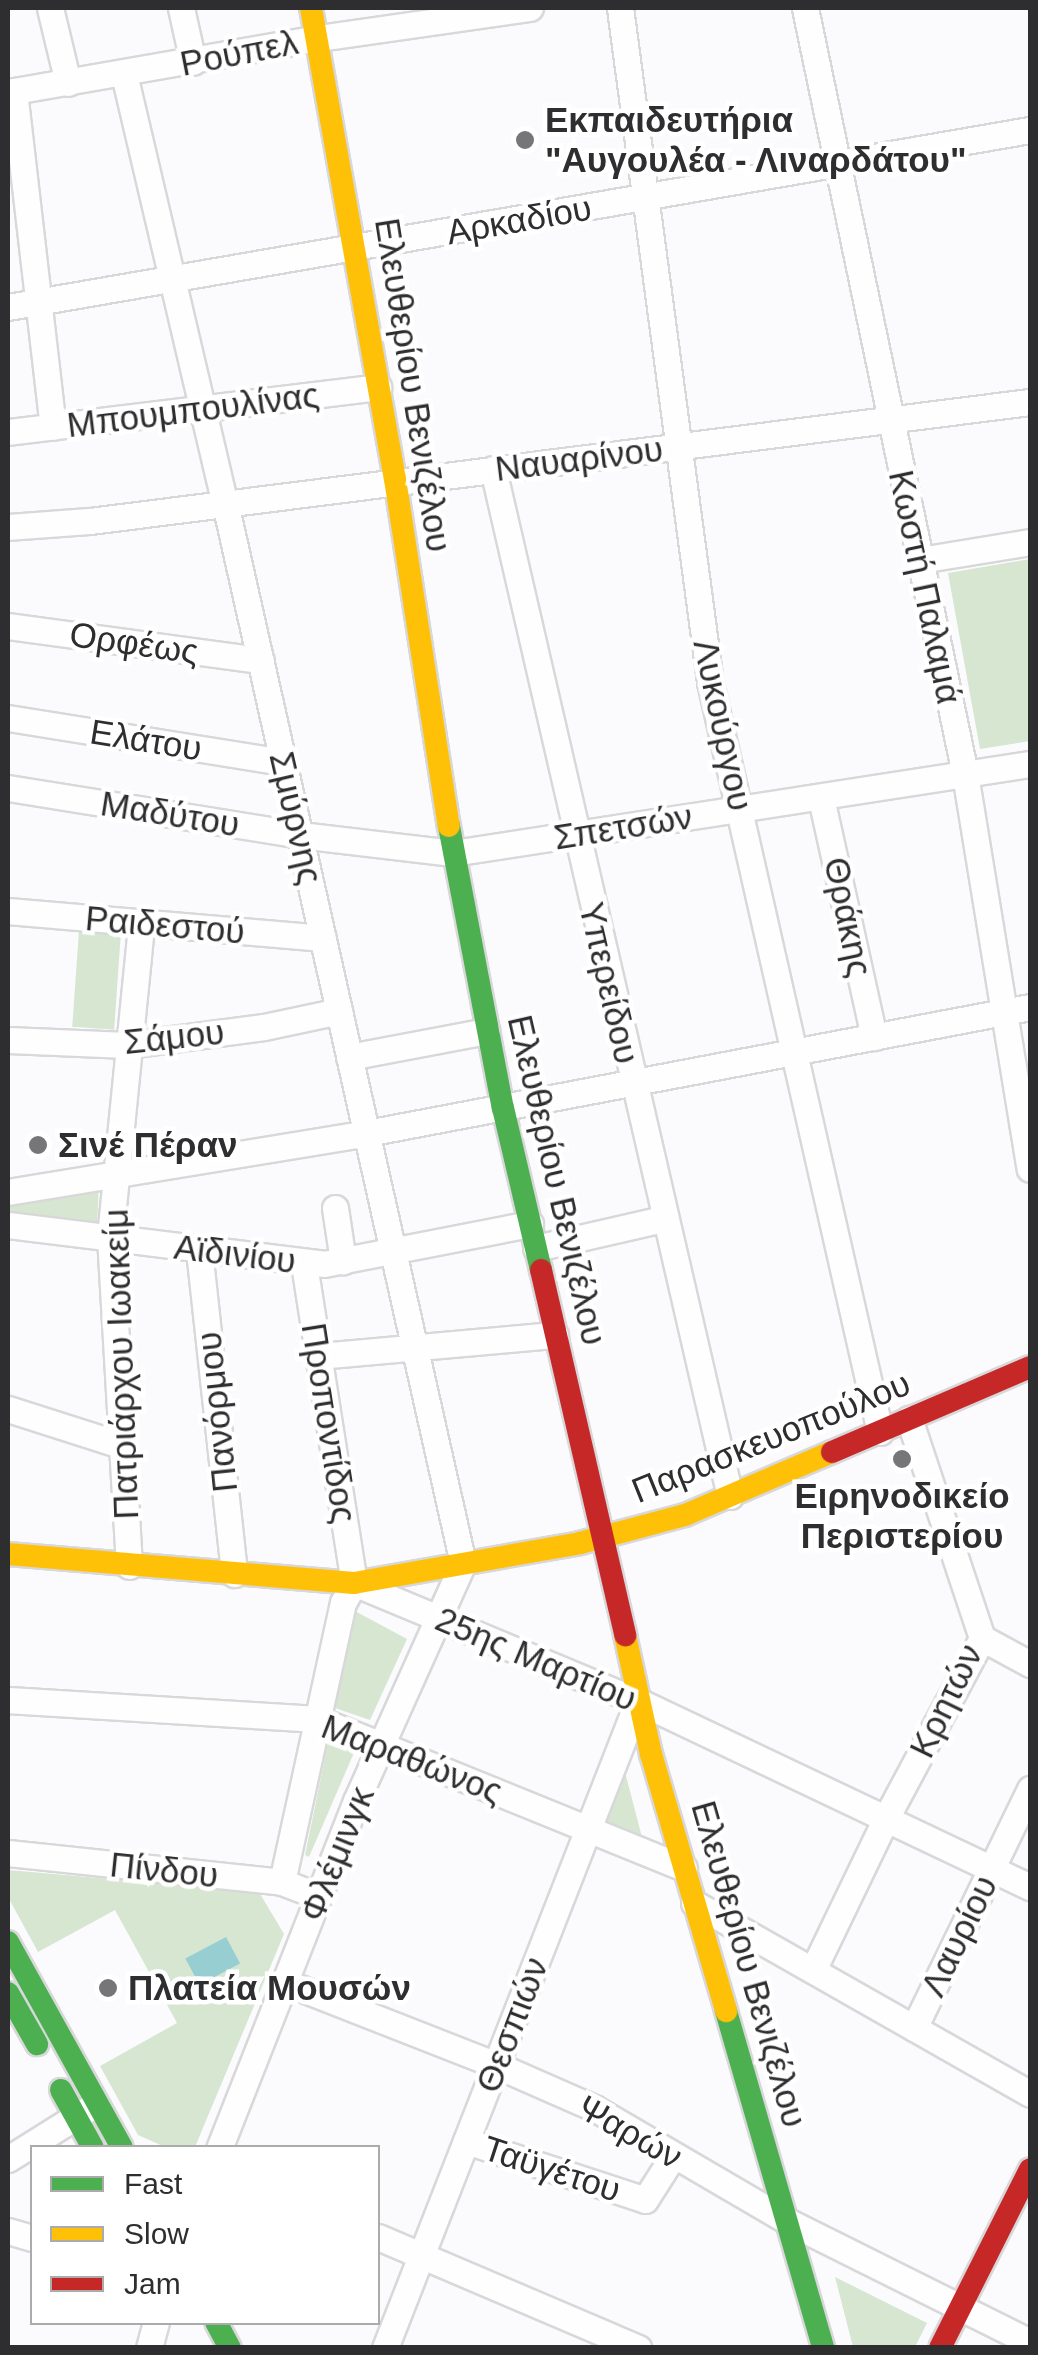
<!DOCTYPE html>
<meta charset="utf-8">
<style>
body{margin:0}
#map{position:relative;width:1038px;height:2355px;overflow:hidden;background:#fbfbfe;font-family:Helvetica,sans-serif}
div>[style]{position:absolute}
.green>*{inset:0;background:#d6e6d1;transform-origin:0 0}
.water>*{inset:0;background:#96ced1;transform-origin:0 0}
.roads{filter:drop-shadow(2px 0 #d8d8da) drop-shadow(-2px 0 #d8d8da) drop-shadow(0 2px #d8d8da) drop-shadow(0 -2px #d8d8da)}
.street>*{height:25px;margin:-12.5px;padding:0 12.5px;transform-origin:12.5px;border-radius:12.5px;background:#fefeff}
.fast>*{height:22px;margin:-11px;padding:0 11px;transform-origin:11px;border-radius:11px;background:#4caf50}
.slow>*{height:22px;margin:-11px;padding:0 11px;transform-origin:11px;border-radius:11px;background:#ffc107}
.jam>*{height:22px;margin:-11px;padding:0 11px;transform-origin:11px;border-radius:11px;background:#c62828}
.dots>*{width:28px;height:28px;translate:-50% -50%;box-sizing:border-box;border:5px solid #fff;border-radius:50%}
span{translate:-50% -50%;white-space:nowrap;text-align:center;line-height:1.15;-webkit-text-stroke:9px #fff;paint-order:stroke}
.street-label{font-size:35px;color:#2e2e30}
.poi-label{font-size:35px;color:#2e2e30;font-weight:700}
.left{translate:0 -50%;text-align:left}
.frame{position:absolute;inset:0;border:10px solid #2e2e30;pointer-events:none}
.legend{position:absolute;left:30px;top:2145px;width:350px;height:180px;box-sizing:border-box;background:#fff;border:2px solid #ababac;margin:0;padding:12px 18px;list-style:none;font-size:30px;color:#2e2e30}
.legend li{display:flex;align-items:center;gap:20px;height:50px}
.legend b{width:50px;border:2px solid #ababac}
</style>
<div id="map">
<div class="green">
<div style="clip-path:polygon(1030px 559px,1030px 741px,980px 749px,948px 573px)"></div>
<div style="left:79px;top:930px;width:42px;height:97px;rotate:4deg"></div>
<div style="clip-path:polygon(99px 1181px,97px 1229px,8px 1221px,8px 1198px)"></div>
<div style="clip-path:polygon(353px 1610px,407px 1639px,370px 1720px,335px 1708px)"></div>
<div style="clip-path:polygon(329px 1738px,356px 1748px,309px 1857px,305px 1855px)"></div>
<div style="clip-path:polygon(622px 1775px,626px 1776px,643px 1841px,602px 1824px)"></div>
<div style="clip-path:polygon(8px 1870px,259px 1892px,284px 1934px,195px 2147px,165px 2147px,138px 2135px,100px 2066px,177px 2023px,115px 1910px,38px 1952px,8px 1897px)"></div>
<div style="clip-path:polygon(835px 2277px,927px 2323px,915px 2347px,853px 2347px)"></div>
</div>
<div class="water">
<div style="left:226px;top:1937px;width:30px;height:46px;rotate:62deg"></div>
</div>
<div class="roads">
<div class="street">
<div style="left:50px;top:8px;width:77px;rotate:76.5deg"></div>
<div style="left:181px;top:8px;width:55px;rotate:77.5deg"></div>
<div style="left:620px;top:8px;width:680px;rotate:82.39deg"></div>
<div style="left:710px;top:682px;width:769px;rotate:77.23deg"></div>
<div style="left:805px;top:8px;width:783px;rotate:78.2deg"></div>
<div style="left:965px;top:774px;width:400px;rotate:80.7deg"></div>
<div style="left:124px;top:74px;width:441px;rotate:76.8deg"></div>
<div style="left:225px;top:503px;width:1086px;rotate:77.35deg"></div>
<div style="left:463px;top:1563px;width:261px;rotate:114.2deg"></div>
<div style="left:356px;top:1801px;width:373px;rotate:111.5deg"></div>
<div style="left:14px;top:91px;width:338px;rotate:83.4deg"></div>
<div style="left:8px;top:92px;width:315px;rotate:-9.9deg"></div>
<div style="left:318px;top:38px;width:214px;rotate:-8.1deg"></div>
<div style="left:8px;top:307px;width:1037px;rotate:-9.83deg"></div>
<div style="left:8px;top:432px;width:373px;rotate:-6.9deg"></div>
<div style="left:493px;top:469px;width:1054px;rotate:77.01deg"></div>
<div style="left:8px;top:527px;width:82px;rotate:-4.2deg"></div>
<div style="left:90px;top:521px;width:948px;rotate:-7.22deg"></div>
<div style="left:920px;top:560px;width:111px;rotate:-9.3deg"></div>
<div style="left:8px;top:626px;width:255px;rotate:7.7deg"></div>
<div style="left:8px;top:718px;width:279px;rotate:9.1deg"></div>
<div style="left:8px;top:788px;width:296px;rotate:9.1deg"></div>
<div style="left:300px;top:835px;width:154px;rotate:6.7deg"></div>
<div style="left:453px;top:853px;width:584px;rotate:-8.77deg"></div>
<div style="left:821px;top:798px;width:245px;rotate:77.5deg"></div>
<div style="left:8px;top:911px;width:316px;rotate:4.9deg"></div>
<div style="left:8px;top:1040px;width:119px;rotate:2.4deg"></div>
<div style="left:127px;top:1045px;width:138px;rotate:-7.5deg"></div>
<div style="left:264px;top:1027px;width:77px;rotate:-12deg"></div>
<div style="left:349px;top:1057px;width:140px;rotate:-10.7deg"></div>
<div style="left:8px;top:1192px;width:364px;rotate:-9.3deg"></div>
<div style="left:367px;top:1133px;width:675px;rotate:-10.76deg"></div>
<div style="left:335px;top:1208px;width:54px;rotate:81.4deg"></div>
<div style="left:8px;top:1225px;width:318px;rotate:7deg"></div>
<div style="left:324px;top:1264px;width:210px;rotate:-11deg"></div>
<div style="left:536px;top:1248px;width:130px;rotate:-12.9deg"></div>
<div style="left:199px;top:1250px;width:326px;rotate:83.8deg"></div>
<div style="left:304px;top:1264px;width:323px;rotate:81.1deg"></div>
<div style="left:319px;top:1356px;width:237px;rotate:-5.1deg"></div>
<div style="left:8px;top:1409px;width:119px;rotate:17.7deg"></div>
<div style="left:129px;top:1566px;width:330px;rotate:-93.3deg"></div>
<div style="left:110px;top:1237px;width:315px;rotate:-84.3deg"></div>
<div style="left:354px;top:1583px;width:308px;rotate:22.6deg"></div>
<div style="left:638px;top:1701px;width:434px;rotate:25.4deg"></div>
<div style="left:982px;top:1638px;width:55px;rotate:28.4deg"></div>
<div style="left:8px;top:1700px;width:310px;rotate:3.5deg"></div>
<div style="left:317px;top:1719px;width:396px;rotate:22.1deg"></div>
<div style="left:8px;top:1853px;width:276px;rotate:6deg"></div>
<div style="left:282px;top:1882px;width:40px;rotate:21deg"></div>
<div style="left:282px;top:1882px;width:286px;rotate:-77.7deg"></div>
<div style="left:343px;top:1603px;width:23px;rotate:-61deg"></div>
<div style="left:694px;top:1903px;width:386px;rotate:29.6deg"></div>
<div style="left:813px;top:1970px;width:169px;rotate:-64.3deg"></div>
<div style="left:886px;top:1818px;width:204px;rotate:-61.9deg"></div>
<div style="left:982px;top:1638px;width:231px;rotate:-108.4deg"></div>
<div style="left:287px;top:1983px;width:225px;rotate:21.4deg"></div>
<div style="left:496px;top:2065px;width:107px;rotate:23.7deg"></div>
<div style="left:594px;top:2108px;width:226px;rotate:30.3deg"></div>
<div style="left:789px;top:2222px;width:269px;rotate:26.5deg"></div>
<div style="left:914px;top:2028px;width:266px;rotate:-64.1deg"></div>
<div style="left:466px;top:2141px;width:188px;rotate:18.2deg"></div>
<div style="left:645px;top:2200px;width:52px;rotate:-57.5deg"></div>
<div style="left:8px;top:2159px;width:94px;rotate:-32deg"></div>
<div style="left:8px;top:2231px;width:25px;rotate:16deg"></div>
<div style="left:378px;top:2237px;width:283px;rotate:23.1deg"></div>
<div style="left:149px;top:2348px;width:27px;rotate:-75deg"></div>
<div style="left:385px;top:2348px;width:695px;rotate:-68.64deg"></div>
</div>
<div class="fast">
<div style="left:449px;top:826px;width:287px;rotate:79.2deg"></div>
<div style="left:503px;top:1108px;width:166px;rotate:76.8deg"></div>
<div style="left:8px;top:1942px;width:235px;rotate:61deg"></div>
<div style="left:8px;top:1993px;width:59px;rotate:60.4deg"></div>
<div style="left:726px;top:2011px;width:351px;rotate:73.9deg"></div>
<div style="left:61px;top:2090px;width:66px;rotate:61.1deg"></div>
<div style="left:216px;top:2322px;width:30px;rotate:62deg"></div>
</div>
<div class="slow">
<div style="left:311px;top:8px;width:478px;rotate:79.9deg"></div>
<div style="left:395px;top:479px;width:351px;rotate:81.2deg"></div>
<div style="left:8px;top:1554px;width:347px;rotate:4.8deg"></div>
<div style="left:354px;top:1583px;width:230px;rotate:-10deg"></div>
<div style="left:580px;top:1543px;width:109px;rotate:-14.9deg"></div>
<div style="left:685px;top:1515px;width:160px;rotate:-23.2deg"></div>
<div style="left:625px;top:1635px;width:122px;rotate:77.7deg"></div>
<div style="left:651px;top:1754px;width:268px;rotate:73.7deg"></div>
</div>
<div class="jam">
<div style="left:541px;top:1270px;width:375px;rotate:77deg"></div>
<div style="left:832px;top:1452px;width:215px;rotate:-23.2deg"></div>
<div style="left:940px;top:2348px;width:200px;rotate:-63.3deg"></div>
</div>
</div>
<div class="dots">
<div style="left:525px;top:140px;background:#767678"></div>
<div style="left:38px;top:1145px;background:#767678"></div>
<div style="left:902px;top:1459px;background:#767678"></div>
<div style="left:108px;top:1988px;background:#767678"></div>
</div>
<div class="street-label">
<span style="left:239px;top:53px;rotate:-11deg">Ρούπελ</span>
<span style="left:519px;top:220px;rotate:-10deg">Αρκαδίου</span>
<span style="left:413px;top:385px;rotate:81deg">Ελευθερίου Βενιζέλου</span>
<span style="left:193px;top:410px;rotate:-7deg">Μπουμπουλίνας</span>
<span style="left:579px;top:459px;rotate:-7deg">Ναυαρίνου</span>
<span style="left:925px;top:587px;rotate:78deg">Κωστή Παλαμά</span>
<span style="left:134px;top:643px;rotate:8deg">Ορφέως</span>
<span style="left:723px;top:725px;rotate:78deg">Λυκούργου</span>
<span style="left:146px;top:740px;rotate:9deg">Ελάτου</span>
<span style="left:170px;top:814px;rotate:9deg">Μαδύτου</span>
<span style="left:296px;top:818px;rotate:77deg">Σμύρνης</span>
<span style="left:623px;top:827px;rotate:-9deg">Σπετσών</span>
<span style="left:848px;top:917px;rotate:78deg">Θράκης</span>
<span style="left:165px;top:925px;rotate:5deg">Ραιδεστού</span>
<span style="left:609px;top:983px;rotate:77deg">Υπερείδου</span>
<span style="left:174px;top:1037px;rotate:-6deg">Σάμου</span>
<span style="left:557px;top:1180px;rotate:77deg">Ελευθερίου Βενιζέλου</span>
<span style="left:235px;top:1254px;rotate:7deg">Αϊδινίου</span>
<span style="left:121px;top:1364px;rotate:-92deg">Πατριάρχου Ιωακείμ</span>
<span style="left:217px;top:1412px;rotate:-96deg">Πανόρμου</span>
<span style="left:329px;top:1423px;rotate:81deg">Προποντίδος</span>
<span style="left:771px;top:1437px;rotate:-22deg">Παρασκευοπούλου</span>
<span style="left:536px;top:1659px;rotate:23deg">25ης Μαρτίου</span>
<span style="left:946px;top:1701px;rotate:-64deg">Κρητών</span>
<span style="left:412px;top:1759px;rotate:21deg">Μαραθώνος</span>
<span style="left:337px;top:1854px;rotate:-68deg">Φλέμινγκ</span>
<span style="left:164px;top:1870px;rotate:6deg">Πίνδου</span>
<span style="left:959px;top:1936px;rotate:-64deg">Λαυρίου</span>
<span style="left:749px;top:1964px;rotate:74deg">Ελευθερίου Βενιζέλου</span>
<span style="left:512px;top:2025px;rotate:-69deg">Θεσπιών</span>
<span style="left:630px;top:2132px;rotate:29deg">Ψαρών</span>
<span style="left:552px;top:2169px;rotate:18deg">Ταϋγέτου</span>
</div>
<div class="poi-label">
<span class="left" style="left:545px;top:140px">Εκπαιδευτήρια<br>"Αυγουλέα - Λιναρδάτου"</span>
<span class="left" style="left:58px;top:1145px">Σινέ Πέραν</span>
<span style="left:902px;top:1516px">Ειρηνοδικείο<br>Περιστερίου</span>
<span class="left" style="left:128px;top:1988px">Πλατεία Μουσών</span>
</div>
<div class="frame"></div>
<ul class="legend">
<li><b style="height:12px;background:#4caf50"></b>Fast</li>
<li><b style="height:12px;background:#ffc107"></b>Slow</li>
<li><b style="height:12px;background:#c62828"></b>Jam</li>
</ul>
</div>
